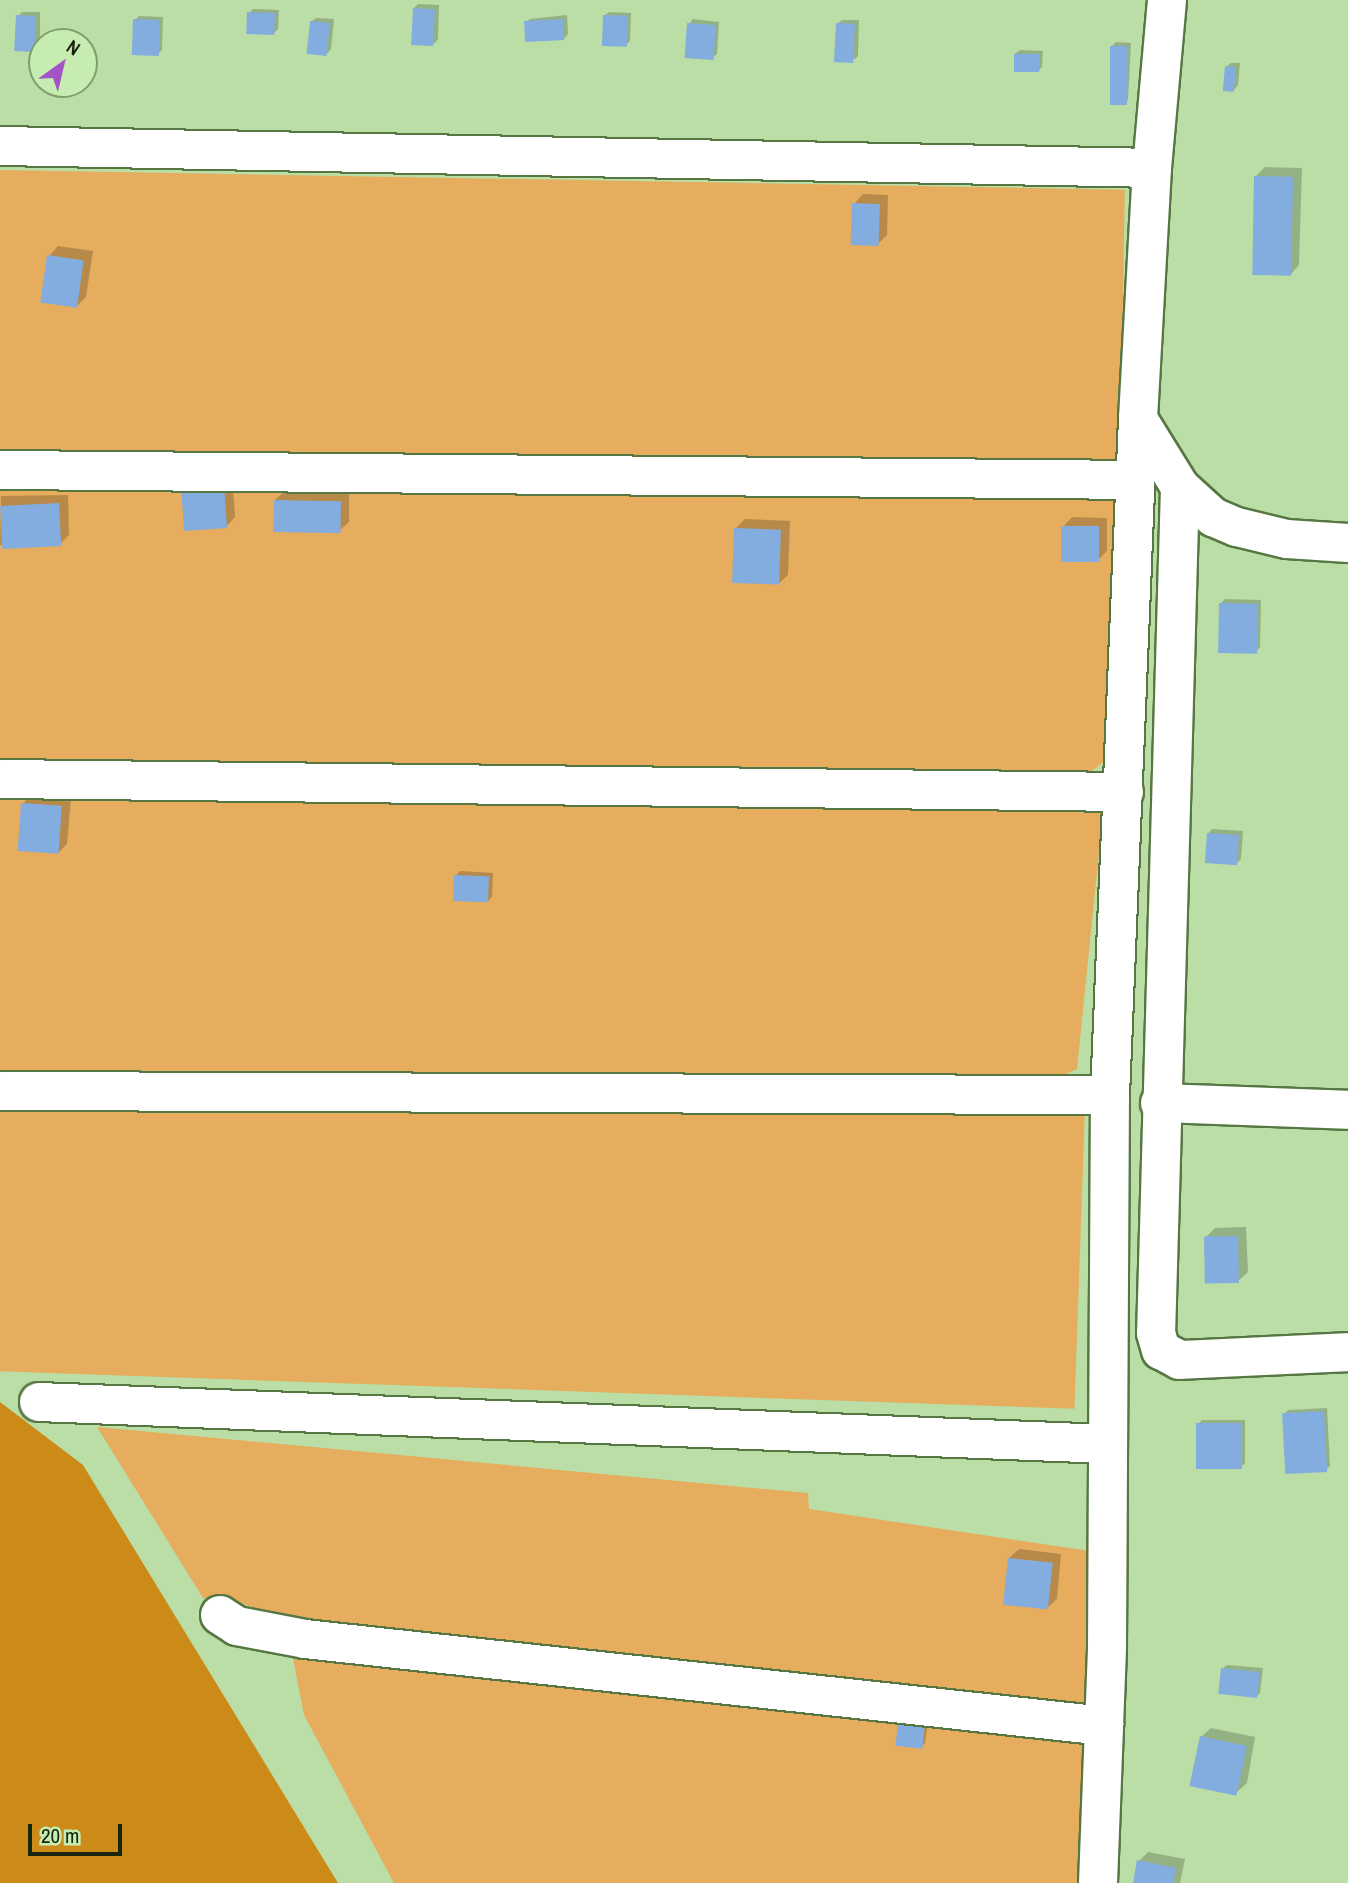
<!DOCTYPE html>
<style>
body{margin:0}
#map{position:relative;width:1348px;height:1883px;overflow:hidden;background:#badea5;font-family:"Archivo Narrow",sans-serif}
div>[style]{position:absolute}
.green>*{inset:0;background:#e5ad5d;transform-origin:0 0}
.forest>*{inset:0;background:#cc8b19}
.shadow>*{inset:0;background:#0003}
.building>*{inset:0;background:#83acdf;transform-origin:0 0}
.roads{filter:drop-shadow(2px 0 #567742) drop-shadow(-2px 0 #567742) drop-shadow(0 2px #567742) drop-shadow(0 -2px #567742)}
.street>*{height:38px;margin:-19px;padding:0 19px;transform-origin:19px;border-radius:19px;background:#fff}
span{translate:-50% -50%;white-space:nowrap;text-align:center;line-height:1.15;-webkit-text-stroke:5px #c7ecb1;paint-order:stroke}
.north{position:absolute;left:28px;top:28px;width:70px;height:70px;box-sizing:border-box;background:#c7ecb1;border:2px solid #819c70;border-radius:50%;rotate:34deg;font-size:19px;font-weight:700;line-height:28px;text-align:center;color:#17240e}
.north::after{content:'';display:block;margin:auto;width:24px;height:32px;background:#a253c4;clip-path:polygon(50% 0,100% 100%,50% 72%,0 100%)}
.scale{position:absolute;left:28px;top:1824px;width:94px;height:32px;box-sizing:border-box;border:4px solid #17240e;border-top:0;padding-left:9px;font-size:21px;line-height:24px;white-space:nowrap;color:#17240e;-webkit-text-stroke:5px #c7ecb1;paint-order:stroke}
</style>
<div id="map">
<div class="green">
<div style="left:0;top:170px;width:1125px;height:283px;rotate:1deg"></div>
<div style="clip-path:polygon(0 486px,1118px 497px,1106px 760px,1081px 780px,0 765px)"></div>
<div style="clip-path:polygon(0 792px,1104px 803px,1077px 1069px,1047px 1083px,0 1075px)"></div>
<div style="left:1085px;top:1107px;width:302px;height:1085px;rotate:92deg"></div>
<div style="clip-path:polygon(97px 1427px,808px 1493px,809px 1509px,1090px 1551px,1089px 1714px,523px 1647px,263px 1612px,227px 1597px,203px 1598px)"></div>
<div style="clip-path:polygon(291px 1648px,1091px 1737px,1082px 1883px,394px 1883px,304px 1715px)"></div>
</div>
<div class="forest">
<div style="clip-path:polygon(0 1402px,83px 1465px,338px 1883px,0 1883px)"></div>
</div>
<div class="shadow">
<div style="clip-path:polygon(418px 4px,439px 5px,438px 39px,434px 44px,414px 8px)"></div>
<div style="clip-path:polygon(253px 9px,279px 10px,278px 29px,274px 33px,249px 13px)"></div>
<div style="clip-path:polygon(22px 12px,40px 12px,40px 45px,36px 49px,18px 16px)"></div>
<div style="clip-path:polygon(609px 12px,631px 13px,630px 41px,626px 45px,604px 16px)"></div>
<div style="clip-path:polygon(567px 15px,568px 34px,564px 39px,525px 23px,530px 19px)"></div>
<div style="clip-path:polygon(139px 16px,163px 17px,162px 50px,158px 54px,135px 20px)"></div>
<div style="clip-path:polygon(316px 18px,334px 19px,331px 49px,327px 54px,311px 22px)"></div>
<div style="clip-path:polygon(693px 19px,719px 22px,717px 54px,712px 58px,689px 24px)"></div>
<div style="clip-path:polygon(842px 20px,859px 20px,858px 56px,854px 60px,837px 24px)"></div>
<div style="clip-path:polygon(1116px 42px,1131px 43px,1128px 100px,1124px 104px,1112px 46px)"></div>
<div style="clip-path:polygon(1020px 50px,1043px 51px,1042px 67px,1038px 72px,1015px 54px)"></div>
<div style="clip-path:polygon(1231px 63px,1240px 63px,1238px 85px,1234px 90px,1226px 67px)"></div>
<div style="clip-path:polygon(1265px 167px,1302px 168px,1299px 265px,1290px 275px,1256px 176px)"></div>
<div style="clip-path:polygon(863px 194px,888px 195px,887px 235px,878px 244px,854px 204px)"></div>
<div style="clip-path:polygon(58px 246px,93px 251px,86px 297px,77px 306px,49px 256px)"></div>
<div style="clip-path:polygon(232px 476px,235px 517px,226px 527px,186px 530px)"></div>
<div style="clip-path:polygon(285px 491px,349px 492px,349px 522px,339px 531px,275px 500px)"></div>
<div style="clip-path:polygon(68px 495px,69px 535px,60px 544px,0 545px,1px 496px)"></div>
<div style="clip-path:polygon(1072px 517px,1107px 518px,1107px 551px,1098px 560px,1063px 527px)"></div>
<div style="clip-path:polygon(745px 519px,790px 521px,788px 575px,778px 584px,736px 528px)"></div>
<div style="clip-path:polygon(1225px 599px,1261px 600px,1260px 647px,1256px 652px,1221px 603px)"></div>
<div style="clip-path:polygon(32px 794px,71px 798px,67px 844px,58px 853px,23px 804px)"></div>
<div style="clip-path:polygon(1212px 829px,1243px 831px,1241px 859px,1237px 863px,1208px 834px)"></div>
<div style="clip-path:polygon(460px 871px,493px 873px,492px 897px,488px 901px,455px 876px)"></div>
<div style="clip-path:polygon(1246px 1227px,1248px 1272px,1238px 1281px,1206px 1237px,1215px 1228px)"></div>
<div style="clip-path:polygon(1327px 1408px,1330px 1466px,1326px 1470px,1284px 1414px,1288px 1410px)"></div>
<div style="clip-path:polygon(1202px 1420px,1245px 1420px,1245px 1463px,1241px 1467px,1198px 1424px)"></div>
<div style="clip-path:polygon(1019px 1549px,1061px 1554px,1057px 1599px,1047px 1608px,1009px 1558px)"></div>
<div style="clip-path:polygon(1227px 1665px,1263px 1668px,1260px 1693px,1256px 1697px,1222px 1669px)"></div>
<div style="clip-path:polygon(928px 1722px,925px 1743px,921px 1747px,897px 1744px)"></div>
<div style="clip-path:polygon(1211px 1728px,1255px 1737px,1247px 1783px,1237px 1792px,1201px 1737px)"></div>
<div style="clip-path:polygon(1148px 1852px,1185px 1859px,1180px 1883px,1135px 1883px,1139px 1861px)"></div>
</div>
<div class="building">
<div style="left:413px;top:8px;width:22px;height:37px;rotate:3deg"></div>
<div style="left:247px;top:12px;width:28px;height:22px;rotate:2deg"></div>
<div style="left:16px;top:15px;width:20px;height:36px;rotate:3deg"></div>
<div style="left:603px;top:15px;width:25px;height:31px;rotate:2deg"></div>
<div style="left:133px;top:19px;width:27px;height:36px;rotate:2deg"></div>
<div style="left:563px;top:19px;width:21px;height:39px;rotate:87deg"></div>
<div style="left:310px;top:21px;width:20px;height:33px;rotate:6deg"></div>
<div style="left:687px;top:23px;width:29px;height:35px;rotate:4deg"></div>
<div style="left:836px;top:23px;width:19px;height:39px;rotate:3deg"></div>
<div style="left:1110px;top:46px;width:17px;height:59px"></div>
<div style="left:1014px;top:54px;width:25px;height:18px"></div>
<div style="left:1225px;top:66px;width:11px;height:25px;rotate:5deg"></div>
<div style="left:1254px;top:176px;width:39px;height:99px;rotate:1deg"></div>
<div style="left:852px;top:203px;width:28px;height:42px;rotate:2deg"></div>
<div style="left:47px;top:255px;width:37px;height:48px;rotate:8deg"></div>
<div style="left:224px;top:485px;width:43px;height:43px;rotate:86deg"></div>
<div style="left:274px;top:500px;width:67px;height:32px;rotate:1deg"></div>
<div style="left:59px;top:503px;width:43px;height:59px;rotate:87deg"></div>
<div style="left:1061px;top:526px;width:38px;height:36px"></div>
<div style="left:734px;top:528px;width:47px;height:55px;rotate:2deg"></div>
<div style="left:1219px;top:603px;width:39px;height:50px;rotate:1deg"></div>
<div style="left:21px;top:803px;width:41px;height:48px;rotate:4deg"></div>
<div style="left:1207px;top:833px;width:32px;height:30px;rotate:4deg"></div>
<div style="left:454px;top:875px;width:35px;height:26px;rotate:2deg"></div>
<div style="left:1238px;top:1236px;width:47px;height:34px;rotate:89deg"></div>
<div style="left:1324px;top:1411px;width:61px;height:42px;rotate:87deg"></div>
<div style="left:1196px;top:1423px;width:46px;height:46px"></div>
<div style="left:1008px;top:1558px;width:45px;height:47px;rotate:6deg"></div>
<div style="left:1221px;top:1668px;width:39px;height:26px;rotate:6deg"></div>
<div style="left:898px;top:1722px;width:27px;height:24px;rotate:6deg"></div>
<div style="left:1200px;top:1736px;width:48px;height:51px;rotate:12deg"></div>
<div style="clip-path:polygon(1137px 1860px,1176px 1868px,1173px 1883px,1133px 1883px)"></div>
</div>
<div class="roads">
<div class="street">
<div style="left:1167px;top:0;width:169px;rotate:95.1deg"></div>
<div style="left:1152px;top:168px;width:251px;rotate:93.2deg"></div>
<div style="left:1138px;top:419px;width:80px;rotate:58.3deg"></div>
<div style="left:1180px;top:487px;width:846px;rotate:91.62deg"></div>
<div style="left:1156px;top:1333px;width:18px;rotate:74deg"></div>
<div style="left:1161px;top:1350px;width:21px;rotate:28deg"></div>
<div style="left:1180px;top:1360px;width:168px;rotate:-2.7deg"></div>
<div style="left:0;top:146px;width:1152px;rotate:1.09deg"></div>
<div style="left:0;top:470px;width:1135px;rotate:0.5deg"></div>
<div style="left:1180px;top:487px;width:45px;rotate:42.3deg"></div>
<div style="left:1213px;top:517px;width:26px;rotate:23deg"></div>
<div style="left:1237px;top:527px;width:51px;rotate:13.5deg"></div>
<div style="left:1287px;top:539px;width:61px;rotate:3.8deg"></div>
<div style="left:0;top:779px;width:1124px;rotate:0.66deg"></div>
<div style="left:0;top:1091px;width:1110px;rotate:0.21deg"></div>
<div style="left:1160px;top:1103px;width:188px;rotate:2.1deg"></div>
<div style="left:39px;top:1402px;width:1070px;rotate:2.25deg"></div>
<div style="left:220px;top:1615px;width:20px;rotate:33deg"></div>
<div style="left:237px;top:1626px;width:69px;rotate:10.8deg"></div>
<div style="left:305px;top:1639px;width:804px;rotate:6.21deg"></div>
<div style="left:1098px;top:1883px;width:237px;rotate:-87.8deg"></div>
<div style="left:1107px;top:1646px;width:551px;rotate:-89.69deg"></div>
<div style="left:1110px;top:1095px;width:677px;rotate:-87.63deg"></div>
</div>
</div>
<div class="north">N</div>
<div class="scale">20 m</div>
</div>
